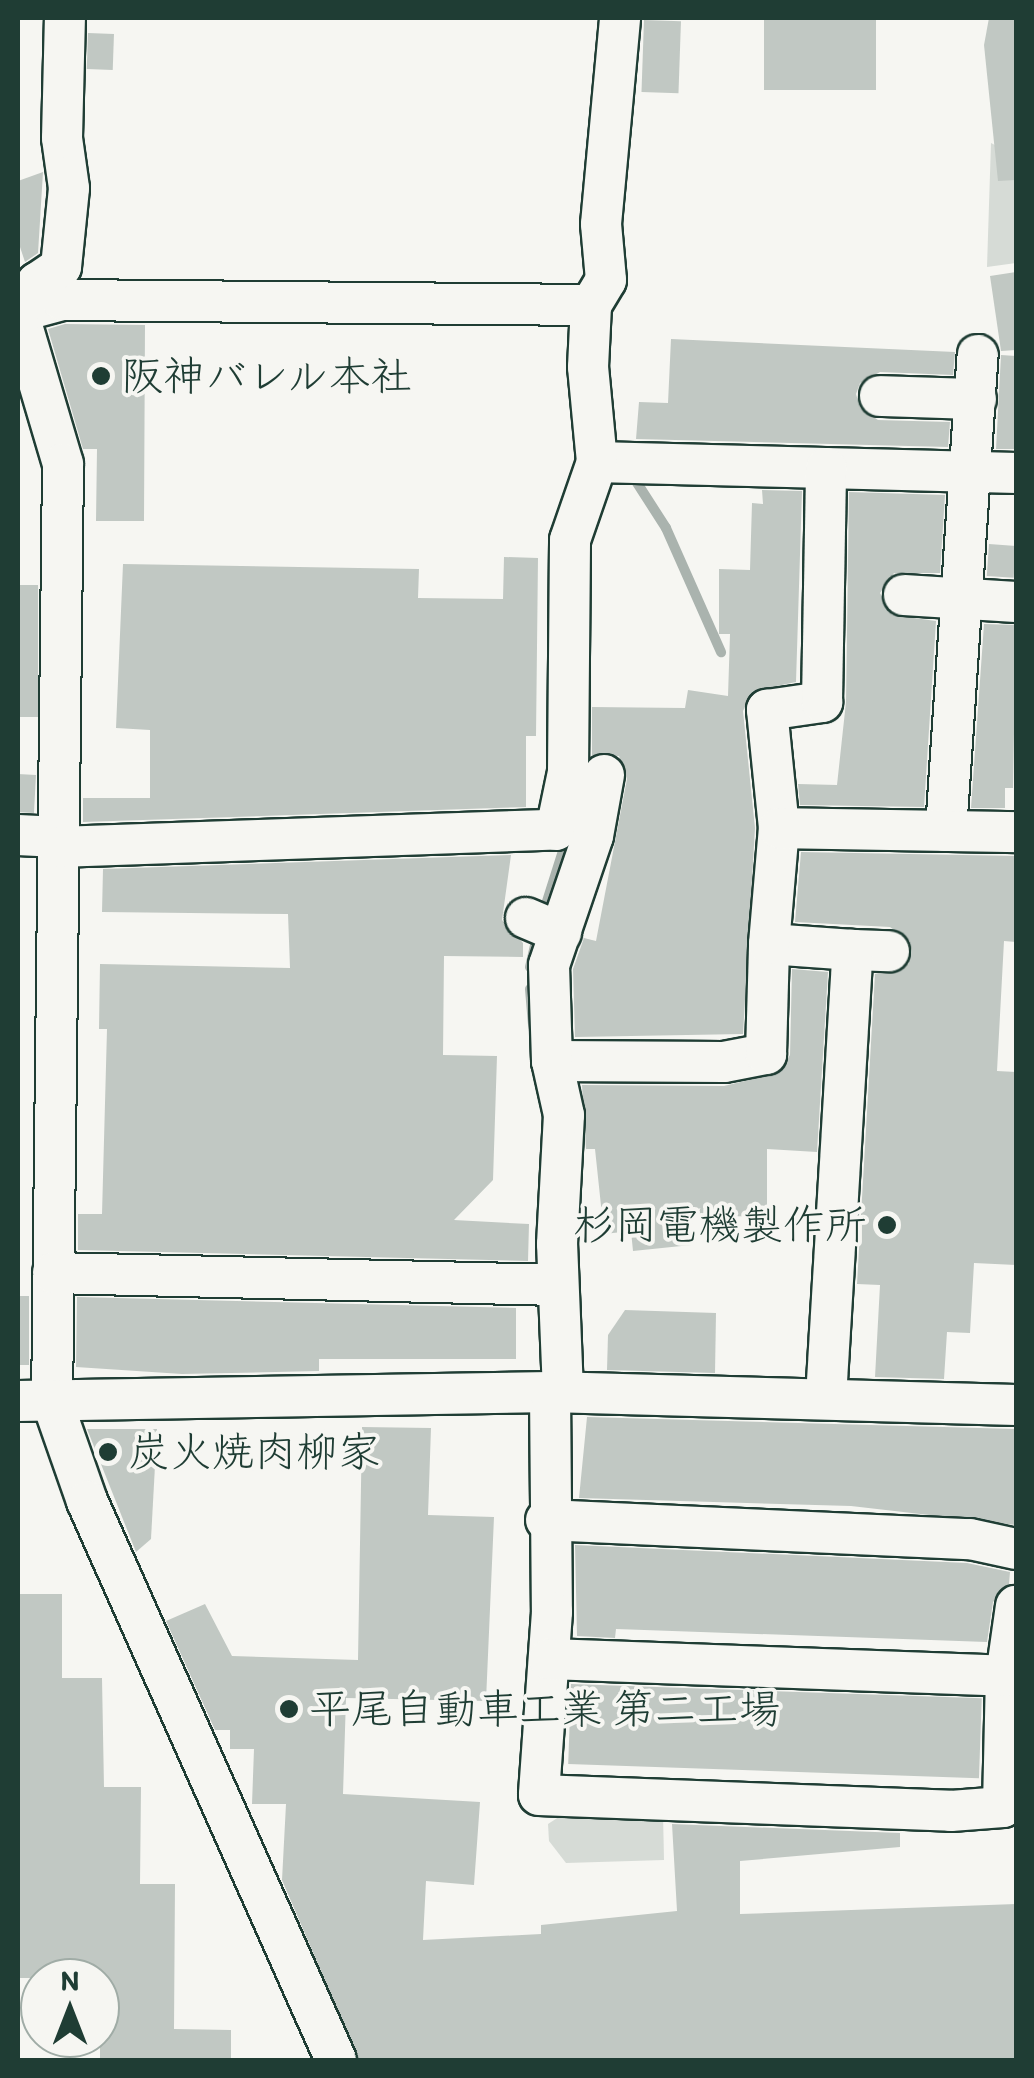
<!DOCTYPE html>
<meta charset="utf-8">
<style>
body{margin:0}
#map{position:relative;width:1034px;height:2078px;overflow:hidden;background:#f6f6f2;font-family:Itim,"Klee One",sans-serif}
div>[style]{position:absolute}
.green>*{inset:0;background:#d6dbd6}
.stream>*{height:10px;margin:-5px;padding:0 5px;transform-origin:5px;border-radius:5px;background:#aab3ae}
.building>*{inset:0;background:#c1c8c3;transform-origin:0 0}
.roads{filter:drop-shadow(2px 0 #1f3d34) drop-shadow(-2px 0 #1f3d34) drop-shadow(0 2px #1f3d34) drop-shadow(0 -2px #1f3d34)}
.minor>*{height:40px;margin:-20px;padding:0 20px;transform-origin:20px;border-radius:20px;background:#f6f6f2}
.dots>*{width:28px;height:28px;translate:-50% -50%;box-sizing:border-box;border:5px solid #f6f6f2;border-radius:50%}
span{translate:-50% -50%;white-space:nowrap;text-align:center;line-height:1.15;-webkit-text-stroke:8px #f6f6f2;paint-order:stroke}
.poi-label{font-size:42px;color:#1f3d34}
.left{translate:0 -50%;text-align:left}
.right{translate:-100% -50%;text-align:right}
.frame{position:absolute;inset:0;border:20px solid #1f3d34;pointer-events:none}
.north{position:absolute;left:20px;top:1958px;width:100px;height:100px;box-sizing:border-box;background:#f6f6f2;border:2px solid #a0aca6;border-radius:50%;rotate:0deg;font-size:28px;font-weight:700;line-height:40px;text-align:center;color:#1f3d34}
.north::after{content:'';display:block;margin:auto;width:35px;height:45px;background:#1f3d34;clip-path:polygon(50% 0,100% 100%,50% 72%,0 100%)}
</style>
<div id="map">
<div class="green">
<div style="clip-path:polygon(991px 143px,1016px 156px,1016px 263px,987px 267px)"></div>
<div style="clip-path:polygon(565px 1813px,663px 1813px,664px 1860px,566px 1863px,549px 1841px,548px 1824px)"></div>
</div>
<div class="stream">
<div style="left:632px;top:475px;width:63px;rotate:57.3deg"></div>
<div style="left:666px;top:528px;width:136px;rotate:66.1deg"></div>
<div style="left:543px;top:914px;width:83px;rotate:-72.4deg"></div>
<div style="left:530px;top:967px;width:37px;rotate:-77deg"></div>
<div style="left:530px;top:989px;width:48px;rotate:85.2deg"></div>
</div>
<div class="building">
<div style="left:764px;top:18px;width:112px;height:72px"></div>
<div style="clip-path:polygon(989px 18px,1016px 18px,1016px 180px,998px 181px,984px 45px)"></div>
<div style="left:644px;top:20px;width:37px;height:72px;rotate:2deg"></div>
<div style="left:88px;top:33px;width:26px;height:36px;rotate:2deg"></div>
<div style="clip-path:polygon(43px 172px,38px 253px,25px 262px,18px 241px,18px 181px)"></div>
<div style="clip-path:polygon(1016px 272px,1016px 350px,1001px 351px,990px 276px)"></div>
<div style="clip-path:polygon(65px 324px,145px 325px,144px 521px,96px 521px,97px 449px,83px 449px,48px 329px)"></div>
<div style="clip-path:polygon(671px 339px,955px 352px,953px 375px,880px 372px,860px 383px,856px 394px,860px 408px,878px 420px,950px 422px,948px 447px,636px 439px,639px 402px,668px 403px)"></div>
<div style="clip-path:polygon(1001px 355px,1016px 356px,1016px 449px,996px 449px)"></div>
<div style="clip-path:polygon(762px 490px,802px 491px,796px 682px,753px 691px,743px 711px,755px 828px,743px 1034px,575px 1037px,573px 969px,584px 938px,596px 941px,627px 779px,619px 756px,592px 755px,592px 707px,685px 708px,688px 690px,728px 696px,730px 634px,719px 634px,719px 569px,750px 570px,752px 503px,763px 504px)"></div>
<div style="clip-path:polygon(849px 492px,945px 495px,940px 573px,894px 573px,880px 593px,892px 615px,936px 621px,924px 807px,800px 805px,798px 784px,837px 785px,846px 702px)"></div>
<div style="left:989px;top:544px;width:27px;height:32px;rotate:4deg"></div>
<div style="clip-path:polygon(504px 557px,538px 558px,536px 736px,526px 736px,526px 807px,83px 822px,83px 798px,150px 798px,150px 730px,116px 728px,123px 564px,419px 569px,418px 598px,503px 599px)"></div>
<div style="left:18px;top:585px;width:20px;height:132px"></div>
<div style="clip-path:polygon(984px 624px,1016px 625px,1013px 788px,1005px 788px,1005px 808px,971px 808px)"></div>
<div style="left:18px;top:774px;width:18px;height:38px;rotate:3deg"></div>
<div style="clip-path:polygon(801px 852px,1016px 856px,1016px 942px,1004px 941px,997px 1071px,1016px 1072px,1016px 1265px,974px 1263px,970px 1333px,947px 1332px,944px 1379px,875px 1377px,880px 1285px,857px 1284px,875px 974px,909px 964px,910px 941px,890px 927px,795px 922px)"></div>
<div style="clip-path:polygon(511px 855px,502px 920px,523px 943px,523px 957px,444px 956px,443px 1055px,497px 1056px,493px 1180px,454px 1220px,529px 1224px,528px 1261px,78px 1250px,78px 1214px,102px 1214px,107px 1029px,99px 1029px,100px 964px,290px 968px,288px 914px,102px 912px,103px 869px)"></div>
<div style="clip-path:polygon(792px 969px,828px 972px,817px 1152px,767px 1149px,767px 1216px,689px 1217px,691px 1245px,633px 1251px,631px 1231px,604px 1234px,595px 1149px,586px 1149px,582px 1085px,724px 1086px,779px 1073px,790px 1055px)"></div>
<div style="left:18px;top:1296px;width:11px;height:69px"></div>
<div style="clip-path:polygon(77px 1297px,516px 1308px,516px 1359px,319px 1359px,319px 1371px,182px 1374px,76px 1367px)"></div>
<div style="clip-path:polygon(625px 1310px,716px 1313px,715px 1373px,607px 1370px,608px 1335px)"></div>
<div style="clip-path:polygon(587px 1417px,1016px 1429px,1016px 1525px,851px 1506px,579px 1498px)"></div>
<div style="clip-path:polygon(362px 1427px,431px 1428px,428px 1515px,494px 1517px,486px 1701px,346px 1698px,343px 1794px,480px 1802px,474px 1885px,426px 1881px,423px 1940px,541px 1934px,541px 1925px,677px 1911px,672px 1824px,900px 1833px,900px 1847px,740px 1861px,740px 1914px,1016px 1904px,1016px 2060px,359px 2060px,282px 1880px,286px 1804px,252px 1804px,254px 1749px,230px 1749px,230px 1730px,215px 1730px,166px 1621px,205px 1604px,232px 1656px,358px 1660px)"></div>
<div style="clip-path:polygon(87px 1429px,157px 1429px,151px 1539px,136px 1552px)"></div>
<div style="clip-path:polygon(575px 1545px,967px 1563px,1010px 1572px,1009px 1584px,993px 1602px,987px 1642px,616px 1629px,615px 1638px,577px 1636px)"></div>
<div style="clip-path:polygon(18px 1594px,62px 1594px,62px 1678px,102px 1678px,104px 1787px,141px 1787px,140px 1884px,175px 1884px,174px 2029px,231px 2030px,231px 2060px,100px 2060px,100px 1978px,18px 1978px)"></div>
<div style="left:571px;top:1684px;width:411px;height:80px;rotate:2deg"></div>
</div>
<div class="roads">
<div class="minor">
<div style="left:18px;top:312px;width:159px;rotate:73.5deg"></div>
<div style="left:63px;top:464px;width:937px;rotate:90.67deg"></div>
<div style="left:52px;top:1401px;width:106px;rotate:70.7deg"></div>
<div style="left:87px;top:1501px;width:612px;rotate:65.99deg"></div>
<div style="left:18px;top:312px;width:46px;rotate:-15.3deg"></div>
<div style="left:62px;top:300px;width:529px;rotate:0.54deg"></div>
<div style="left:591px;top:305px;width:29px;rotate:-59deg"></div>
<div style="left:606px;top:280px;width:56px;rotate:-95.1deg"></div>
<div style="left:601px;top:224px;width:207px;rotate:-84.7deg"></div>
<div style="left:18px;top:312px;width:35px;rotate:-57deg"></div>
<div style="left:37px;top:283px;width:29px;rotate:-34deg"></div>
<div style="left:61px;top:267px;width:79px;rotate:-84.2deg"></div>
<div style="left:69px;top:188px;width:50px;rotate:-98deg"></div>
<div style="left:62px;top:138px;width:120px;rotate:-88.6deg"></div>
<div style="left:880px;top:396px;width:96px;rotate:1.8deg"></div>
<div style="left:597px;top:462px;width:419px;rotate:1.5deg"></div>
<div style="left:904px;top:595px;width:112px;rotate:3.6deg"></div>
<div style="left:779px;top:828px;width:119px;rotate:-95.8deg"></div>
<div style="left:767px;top:710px;width:56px;rotate:-8.3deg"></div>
<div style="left:822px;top:702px;width:234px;rotate:-89deg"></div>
<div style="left:946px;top:831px;width:477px;rotate:-86.2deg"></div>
<div style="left:18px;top:835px;width:40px;rotate:2.9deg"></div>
<div style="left:58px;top:847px;width:498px;rotate:-2deg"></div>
<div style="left:556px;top:830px;width:59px;rotate:-78.3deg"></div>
<div style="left:568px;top:772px;width:232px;rotate:-89.5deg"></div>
<div style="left:570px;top:540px;width:83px;rotate:-70.9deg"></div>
<div style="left:597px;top:462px;width:95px;rotate:-95.4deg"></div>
<div style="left:588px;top:367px;width:62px;rotate:-87.2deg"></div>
<div style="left:526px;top:918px;width:38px;rotate:23deg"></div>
<div style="left:853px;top:950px;width:36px;rotate:2deg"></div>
<div style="left:552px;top:1061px;width:172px;rotate:0.3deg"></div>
<div style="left:724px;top:1062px;width:43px;rotate:-10.8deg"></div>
<div style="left:766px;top:1054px;width:110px;rotate:-88.4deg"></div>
<div style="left:53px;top:1273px;width:505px;rotate:1.36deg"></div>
<div style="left:550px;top:1392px;width:220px;rotate:89.5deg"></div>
<div style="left:552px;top:1612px;width:183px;rotate:94.1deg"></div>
<div style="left:539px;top:1795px;width:412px;rotate:2.2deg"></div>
<div style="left:951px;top:1811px;width:52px;rotate:-4.4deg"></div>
<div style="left:1003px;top:1807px;width:131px;rotate:-88.7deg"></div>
<div style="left:1006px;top:1676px;width:71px;rotate:-81.9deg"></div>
<div style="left:563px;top:1392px;width:148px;rotate:-92.3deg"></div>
<div style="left:557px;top:1244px;width:129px;rotate:-86.9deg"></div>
<div style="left:564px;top:1115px;width:55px;rotate:-102.5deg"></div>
<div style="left:552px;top:1061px;width:96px;rotate:-91.8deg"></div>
<div style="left:549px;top:965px;width:136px;rotate:-71.2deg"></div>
<div style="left:593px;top:836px;width:62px;rotate:-79.8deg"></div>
<div style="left:826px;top:1398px;width:449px;rotate:-86.6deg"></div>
<div style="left:853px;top:950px;width:84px;rotate:-175.9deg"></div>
<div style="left:769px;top:944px;width:116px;rotate:-85.1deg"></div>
<div style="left:779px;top:828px;width:237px;rotate:1deg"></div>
<div style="left:18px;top:1401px;width:532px;rotate:-0.97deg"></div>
<div style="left:550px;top:1392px;width:466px;rotate:1.6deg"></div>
<div style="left:546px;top:1520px;width:424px;rotate:2.6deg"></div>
<div style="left:970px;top:1539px;width:47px;rotate:12.3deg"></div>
<div style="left:549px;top:1659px;width:457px;rotate:2.1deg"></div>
</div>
</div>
<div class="dots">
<div style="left:101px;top:376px;background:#1f3d34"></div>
<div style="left:887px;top:1225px;background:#1f3d34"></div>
<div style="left:108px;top:1452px;background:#1f3d34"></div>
<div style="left:289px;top:1709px;background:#1f3d34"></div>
</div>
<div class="poi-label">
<span class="left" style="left:121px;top:376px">阪神バレル本社</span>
<span class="right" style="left:867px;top:1225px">杉岡電機製作所</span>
<span class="left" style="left:128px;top:1452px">炭火焼肉柳家</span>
<span class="left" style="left:309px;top:1709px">平尾自動車工業 第二工場</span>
</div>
<div class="frame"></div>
<div class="north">N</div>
</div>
